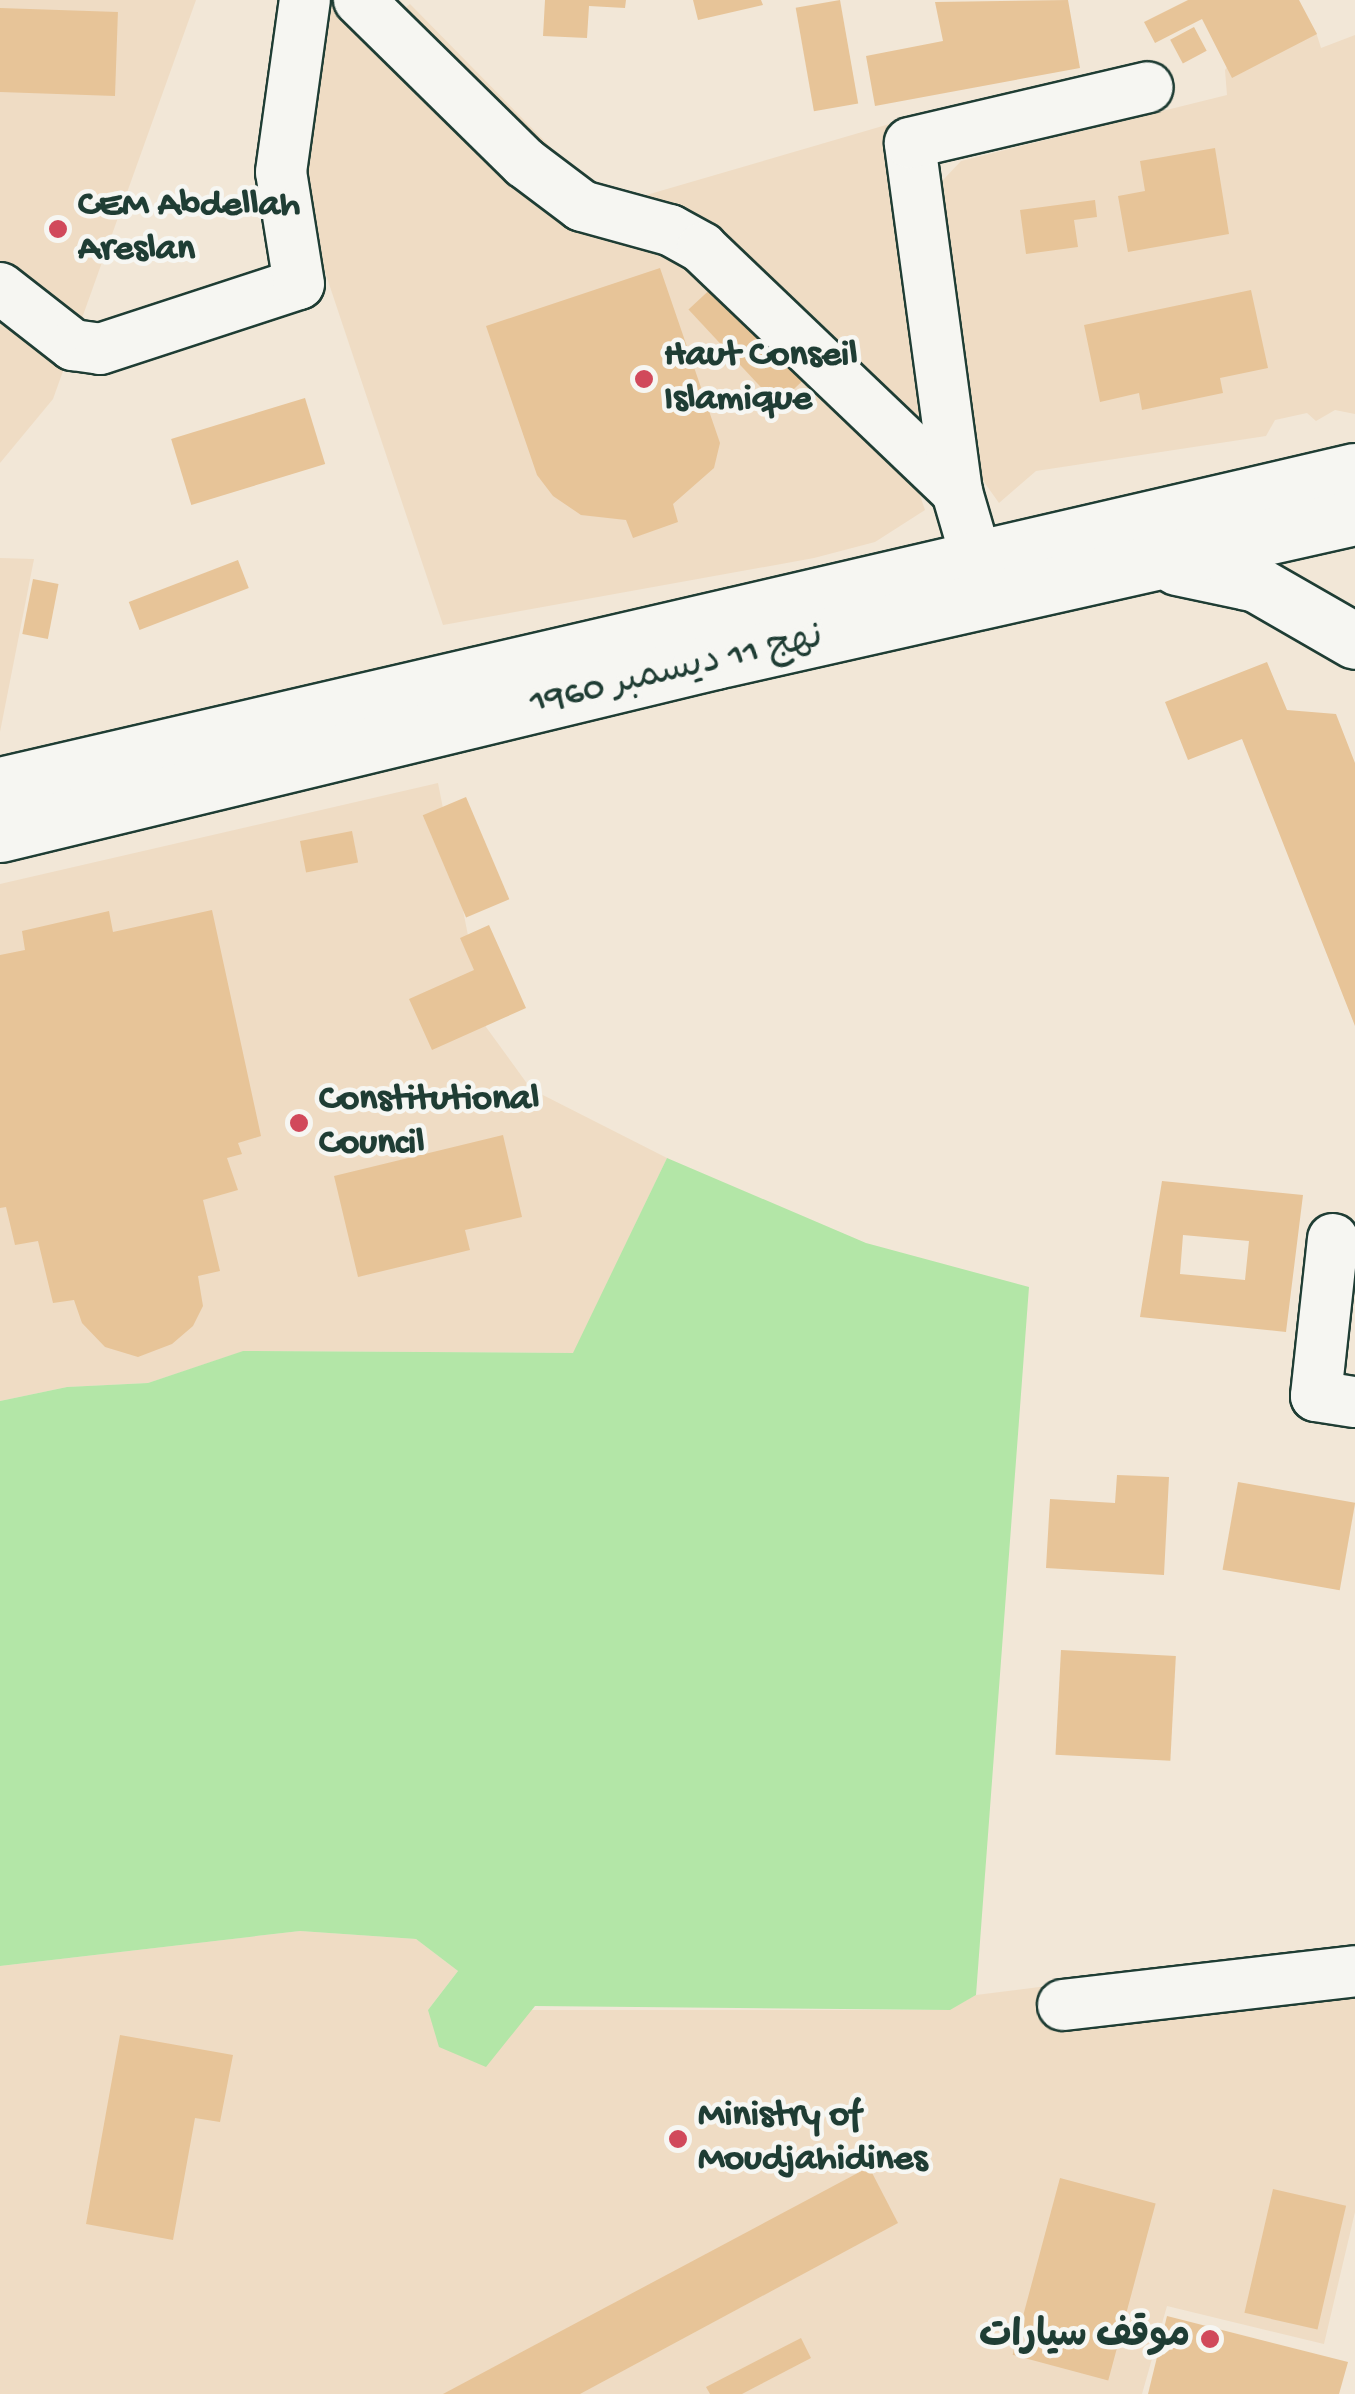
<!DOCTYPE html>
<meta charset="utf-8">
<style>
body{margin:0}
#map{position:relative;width:1355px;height:2394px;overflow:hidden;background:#f2e7d7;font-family:"Gochi Hand","Playpen Sans Arabic",sans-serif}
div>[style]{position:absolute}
.built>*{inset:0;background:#efdcc4}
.green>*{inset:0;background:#b3e6a7}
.building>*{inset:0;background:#e7c498;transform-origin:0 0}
.roads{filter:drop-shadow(2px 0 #1f3d34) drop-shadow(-2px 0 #1f3d34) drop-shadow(0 2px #1f3d34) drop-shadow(0 -2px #1f3d34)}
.minor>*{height:50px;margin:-25px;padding:0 25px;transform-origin:25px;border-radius:25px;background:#f6f6f2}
.major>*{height:55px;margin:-27.5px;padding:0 27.5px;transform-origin:27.5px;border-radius:27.5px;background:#f6f6f2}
.dots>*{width:28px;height:28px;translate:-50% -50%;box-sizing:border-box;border:5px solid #f6f6f2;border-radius:50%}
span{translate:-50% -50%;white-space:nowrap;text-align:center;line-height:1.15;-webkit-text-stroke:9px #f6f6f2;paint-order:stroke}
.poi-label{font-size:38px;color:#1f3d34;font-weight:700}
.left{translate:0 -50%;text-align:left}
.right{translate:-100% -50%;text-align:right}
.street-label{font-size:38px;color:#1f3d34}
</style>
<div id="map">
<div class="built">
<div style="clip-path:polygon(0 0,196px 0,53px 399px,0 463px)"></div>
<div style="clip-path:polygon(328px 0,368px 39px,410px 4px,572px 169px,605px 193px,643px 196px,893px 123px,941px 449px,912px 472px,925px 510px,875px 542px,814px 558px,443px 625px,311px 230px,298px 147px)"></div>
<div style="clip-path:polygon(1316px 32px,1321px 48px,1355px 35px,1355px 414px,1335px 410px,1316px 421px,1307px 413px,1275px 420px,1266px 436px,1036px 471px,999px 503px,967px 458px,927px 197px,961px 161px,1227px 95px,1225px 70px,1238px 52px)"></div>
<div style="clip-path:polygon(0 558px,34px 559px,0 732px)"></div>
<div style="clip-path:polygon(438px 783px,486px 1027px,531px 1089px,667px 1158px,574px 1353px,244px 1351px,148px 1383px,67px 1387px,0 1401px,0 884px)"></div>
<div style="clip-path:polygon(300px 1931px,416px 1939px,458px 1971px,428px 2010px,949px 2010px,976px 1995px,1355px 1947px,1355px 2212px,1324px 2344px,1167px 2306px,1142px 2394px,0 2394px,0 1966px)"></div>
</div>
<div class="green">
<div style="clip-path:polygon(667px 1158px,866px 1243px,1029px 1287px,976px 1995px,950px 2010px,535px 2006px,486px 2067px,439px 2047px,428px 2010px,458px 1971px,416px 1939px,300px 1931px,0 1966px,0 1401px,67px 1387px,148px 1383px,243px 1351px,573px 1353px)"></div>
</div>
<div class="building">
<div style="clip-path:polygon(545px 0,626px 0,625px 8px,589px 6px,587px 38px,543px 36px)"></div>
<div style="clip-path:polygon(693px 0,761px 0,763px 5px,698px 20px)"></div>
<div style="left:840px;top:0;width:105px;height:45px;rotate:80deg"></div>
<div style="clip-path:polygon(1068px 0,1080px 68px,875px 106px,866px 56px,943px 41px,935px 2px)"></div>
<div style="clip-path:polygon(1188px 0,1299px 0,1317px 34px,1232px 78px,1202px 19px,1155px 43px,1144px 22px)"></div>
<div style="left:0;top:8px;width:118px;height:84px;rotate:2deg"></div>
<div style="left:1194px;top:27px;width:27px;height:27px;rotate:62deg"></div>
<div style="clip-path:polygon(1215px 148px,1229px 234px,1128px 252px,1118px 196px,1145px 191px,1140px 161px)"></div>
<div style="clip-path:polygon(1095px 200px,1097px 217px,1074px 220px,1078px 247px,1026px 254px,1020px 210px)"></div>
<div style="clip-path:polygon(660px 268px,720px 443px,714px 468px,673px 504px,678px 522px,633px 538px,626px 520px,581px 515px,553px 496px,537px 475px,486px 326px)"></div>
<div style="left:717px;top:283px;width:130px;height:39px;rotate:47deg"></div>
<div style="clip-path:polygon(1251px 290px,1268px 368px,1220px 378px,1223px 393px,1142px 410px,1139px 393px,1100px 402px,1084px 325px)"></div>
<div style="left:305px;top:398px;width:69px;height:140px;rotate:73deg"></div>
<div style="left:238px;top:560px;width:30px;height:117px;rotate:69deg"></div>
<div style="left:33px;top:579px;width:26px;height:56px;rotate:11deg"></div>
<div style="clip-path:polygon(1267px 662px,1287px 710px,1336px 714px,1355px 763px,1355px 1026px,1242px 739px,1188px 760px,1165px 702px)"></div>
<div style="left:466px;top:797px;width:111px;height:47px;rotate:67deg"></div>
<div style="left:352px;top:831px;width:32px;height:53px;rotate:79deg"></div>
<div style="clip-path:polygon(212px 910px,261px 1136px,238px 1143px,242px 1154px,227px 1158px,238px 1190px,203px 1200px,220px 1271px,198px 1276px,203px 1306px,193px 1326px,172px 1344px,138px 1357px,105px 1347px,82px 1323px,74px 1300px,53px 1303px,38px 1241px,15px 1245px,6px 1207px,0 1208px,0 955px,25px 950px,22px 931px,109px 911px,113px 932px)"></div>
<div style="clip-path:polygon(489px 925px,526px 1008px,432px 1050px,409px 999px,474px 970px,460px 938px)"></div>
<div style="clip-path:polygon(503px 1135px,522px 1217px,465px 1230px,470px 1250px,358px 1277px,334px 1176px)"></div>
<div style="clip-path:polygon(evenodd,1162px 1181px,1303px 1195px,1286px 1332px,1140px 1317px,1162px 1181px,1183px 1235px,1249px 1241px,1245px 1280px,1180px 1274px,1183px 1235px)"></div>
<div style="clip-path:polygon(1117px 1475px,1169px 1477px,1164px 1575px,1046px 1568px,1050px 1499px,1115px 1503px)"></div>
<div style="left:1238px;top:1482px;width:119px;height:89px;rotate:10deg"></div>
<div style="left:1061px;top:1650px;width:115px;height:105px;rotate:3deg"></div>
<div style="clip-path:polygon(120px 2035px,233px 2055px,220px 2122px,195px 2118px,173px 2240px,86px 2224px)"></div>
<div style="clip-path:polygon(869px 2167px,898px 2223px,580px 2394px,443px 2394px)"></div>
<div style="left:1060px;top:2178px;width:99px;height:183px;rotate:15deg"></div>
<div style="left:1273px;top:2189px;width:75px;height:127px;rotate:13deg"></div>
<div style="clip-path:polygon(1167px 2316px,1348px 2362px,1339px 2394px,1148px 2394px)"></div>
<div style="clip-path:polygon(801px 2338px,811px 2358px,742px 2394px,710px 2394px,706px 2387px)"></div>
</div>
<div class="roads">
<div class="minor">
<div style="left:359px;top:0;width:233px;rotate:44.5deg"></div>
<div style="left:525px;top:163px;width:71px;rotate:37deg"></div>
<div style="left:582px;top:206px;width:91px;rotate:15.3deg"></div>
<div style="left:670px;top:230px;width:37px;rotate:29deg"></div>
<div style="left:702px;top:248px;width:353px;rotate:43.7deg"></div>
<div style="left:0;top:288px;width:93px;rotate:38deg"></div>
<div style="left:73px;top:345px;width:27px;rotate:8deg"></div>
<div style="left:100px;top:349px;width:209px;rotate:-18.1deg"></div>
<div style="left:299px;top:284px;width:113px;rotate:-99.1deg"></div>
<div style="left:281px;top:172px;width:174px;rotate:-82.1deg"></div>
<div style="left:976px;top:557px;width:68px;rotate:-106.3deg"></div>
<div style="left:957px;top:492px;width:352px;rotate:-97.7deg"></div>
<div style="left:910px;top:143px;width:244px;rotate:-13.2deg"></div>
<div style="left:1333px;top:1239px;width:158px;rotate:96.2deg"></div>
<div style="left:1316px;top:1396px;width:39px;rotate:9deg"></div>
<div style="left:1063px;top:2005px;width:294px;rotate:-6.6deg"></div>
</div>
<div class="major">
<div style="left:1177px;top:567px;width:81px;rotate:12.1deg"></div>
<div style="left:1256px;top:584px;width:114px;rotate:29.9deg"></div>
<div style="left:0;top:785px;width:1391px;rotate:-13.05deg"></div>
<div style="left:0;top:834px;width:736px;rotate:-13.6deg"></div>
<div style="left:715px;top:661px;width:656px;rotate:-12.68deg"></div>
</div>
</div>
<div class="dots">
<div style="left:58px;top:229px;background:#d1495b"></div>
<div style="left:644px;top:379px;background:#d1495b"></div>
<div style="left:299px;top:1123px;background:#d1495b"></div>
<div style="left:678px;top:2139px;background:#d1495b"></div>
<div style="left:1210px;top:2339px;background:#d1495b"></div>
</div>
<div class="poi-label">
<span class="left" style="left:78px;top:229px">CEM Abdellah<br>Areslan</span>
<span class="left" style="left:664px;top:379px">Haut Conseil<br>Islamique</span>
<span class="left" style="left:319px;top:1123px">Constitutional<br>Council</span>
<span class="left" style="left:698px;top:2139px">Ministry of<br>Moudjahidines</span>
<span class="right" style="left:1190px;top:2339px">موقف سيارات</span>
</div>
<div class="street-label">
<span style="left:677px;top:672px;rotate:-13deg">نهج 11 ديسمبر 1960</span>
</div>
</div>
